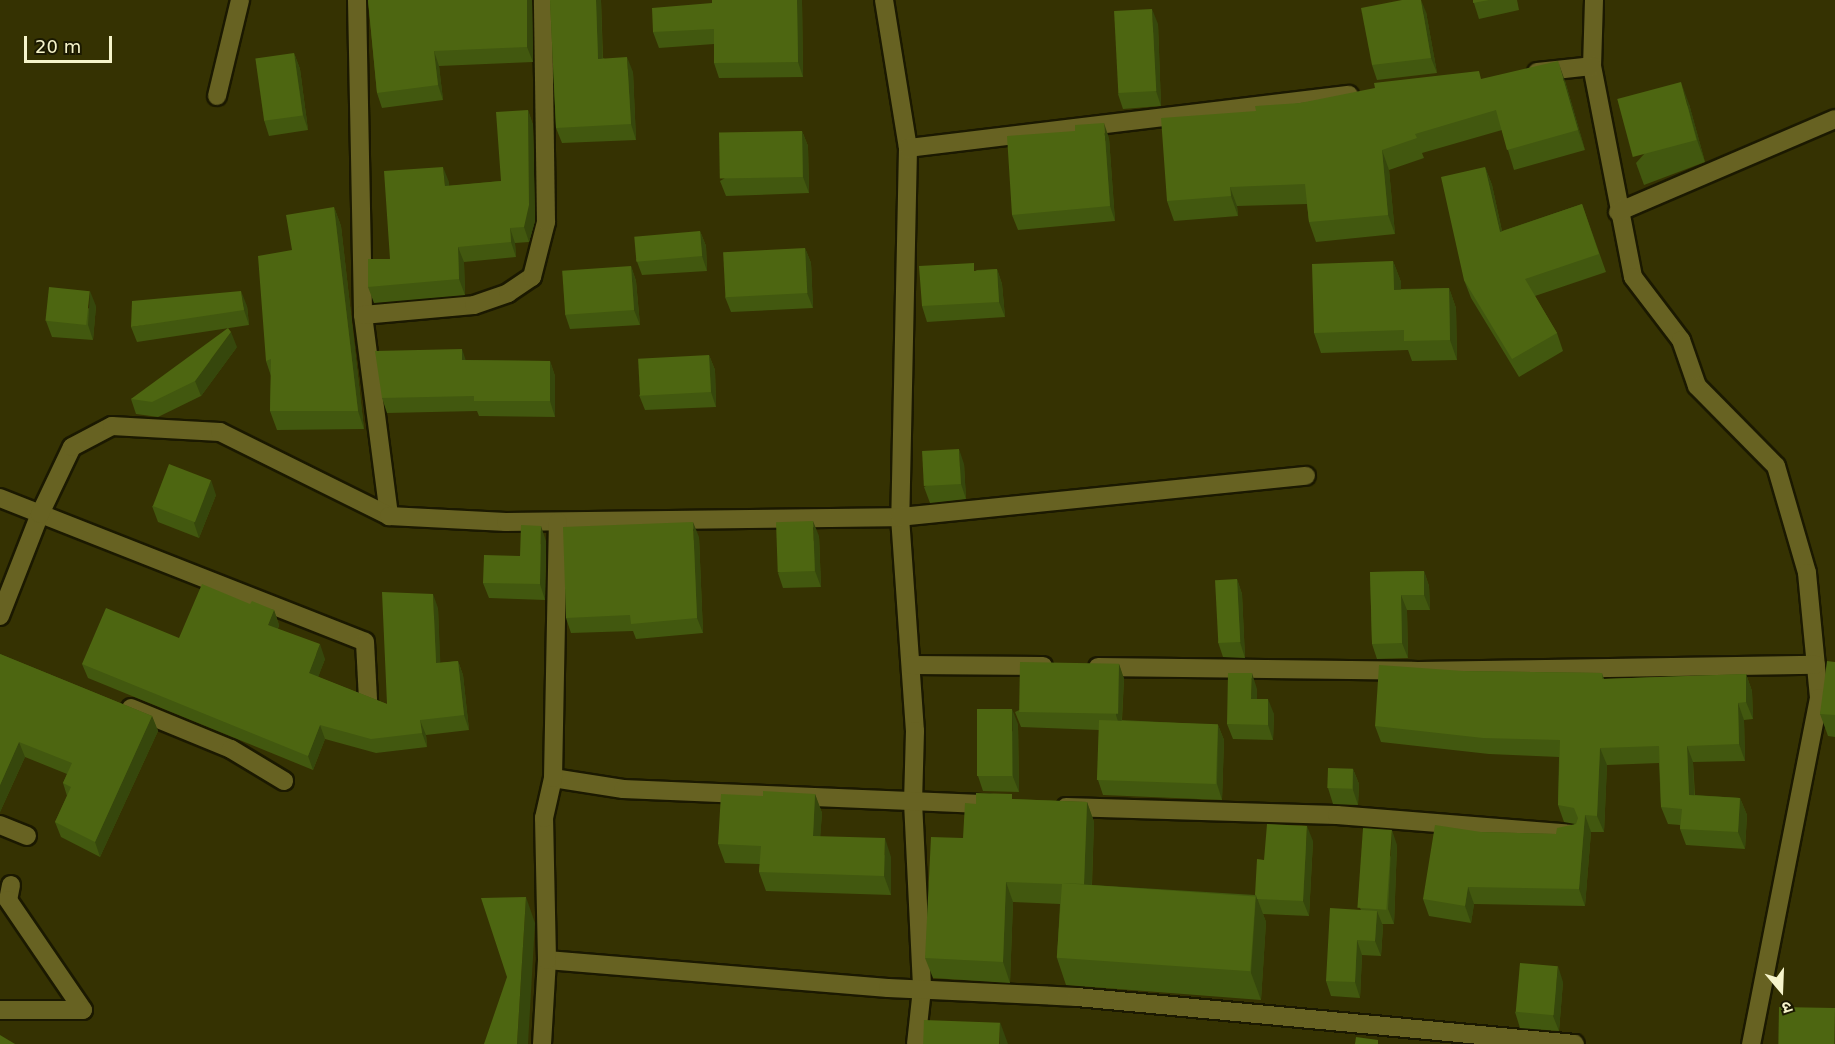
<!DOCTYPE html>
<meta charset="utf-8">
<style>
body{margin:0}
#map{position:relative;width:1835px;height:1044px;overflow:hidden;background:#353202;font-family:"DejaVu Sans","Noto Sans Devanagari",sans-serif}
div>[style]{position:absolute}
.roads{filter:drop-shadow(2px 0 #1b1901) drop-shadow(-2px 0 #1b1901) drop-shadow(0 2px #1b1901) drop-shadow(0 -2px #1b1901)}
.minor>*{height:18px;margin:-9px;padding:0 9px;transform-origin:9px;border-radius:9px;background:#676222}
.wall>*{inset:0;background:#42580f}
.shaded-wall>*{inset:0;background:#36470c}
.building>*{inset:0;background:#4d6611;transform-origin:0 0}
span{translate:-50% -50%;white-space:nowrap;text-align:center;line-height:1.15;-webkit-text-stroke:5px #1b1901;paint-order:stroke}
.north{position:absolute;left:1751px;top:960px;width:60px;height:60px;-webkit-text-stroke:4px #1b1901;paint-order:stroke;rotate:161deg;font-size:16px;font-weight:700;line-height:24px;text-align:center;color:#f6f4cb}
.north::after{content:'';display:block;margin:auto;width:21px;height:27px;background:#f6f4cb;clip-path:polygon(50% 0,100% 100%,50% 72%,0 100%)}
.scale{position:absolute;left:24px;top:36px;width:88px;height:27px;box-sizing:border-box;border:3px solid #f6f4cb;border-top:0;padding-left:8px;font-size:18px;line-height:21px;white-space:nowrap;color:#f6f4cb;-webkit-text-stroke:4px #1b1901;paint-order:stroke}
</style>
<div id="map">
<div class="roads">
<div class="minor">
<div style="left:357px;top:0;width:315px;rotate:88.9deg"></div>
<div style="left:363px;top:315px;width:203px;rotate:82.6deg"></div>
<div style="left:884px;top:0;width:150px;rotate:80.8deg"></div>
<div style="left:908px;top:148px;width:369px;rotate:91.2deg"></div>
<div style="left:900px;top:517px;width:215px;rotate:86deg"></div>
<div style="left:915px;top:731px;width:71px;rotate:91.6deg"></div>
<div style="left:913px;top:802px;width:187px;rotate:87.2deg"></div>
<div style="left:922px;top:989px;width:55px;rotate:96.2deg"></div>
<div style="left:1594px;top:0;width:66px;rotate:91.7deg"></div>
<div style="left:1592px;top:66px;width:215px;rotate:79deg"></div>
<div style="left:1633px;top:277px;width:79px;rotate:52.7deg"></div>
<div style="left:1681px;top:340px;width:49px;rotate:70.8deg"></div>
<div style="left:1697px;top:386px;width:112px;rotate:45.4deg"></div>
<div style="left:1776px;top:466px;width:111px;rotate:73.8deg"></div>
<div style="left:1807px;top:573px;width:126px;rotate:84.5deg"></div>
<div style="left:1819px;top:698px;width:353px;rotate:101.1deg"></div>
<div style="left:1537px;top:72px;width:55px;rotate:-6.2deg"></div>
<div style="left:217px;top:96px;width:99px;rotate:-76.5deg"></div>
<div style="left:908px;top:148px;width:444px;rotate:-6.9deg"></div>
<div style="left:1618px;top:212px;width:236px;rotate:-23.2deg"></div>
<div style="left:363px;top:315px;width:111px;rotate:-5.1deg"></div>
<div style="left:474px;top:305px;width:36px;rotate:-19deg"></div>
<div style="left:508px;top:293px;width:29px;rotate:-34deg"></div>
<div style="left:532px;top:277px;width:57px;rotate:-75.7deg"></div>
<div style="left:546px;top:222px;width:222px;rotate:-90.8deg"></div>
<div style="left:0;top:498px;width:392px;rotate:21.5deg"></div>
<div style="left:365px;top:642px;width:58px;rotate:87deg"></div>
<div style="left:0;top:616px;width:110px;rotate:-68.6deg"></div>
<div style="left:40px;top:514px;width:74px;rotate:-64.5deg"></div>
<div style="left:72px;top:447px;width:45px;rotate:-27.7deg"></div>
<div style="left:112px;top:426px;width:108px;rotate:3.2deg"></div>
<div style="left:220px;top:432px;width:189px;rotate:26.4deg"></div>
<div style="left:389px;top:516px;width:117px;rotate:2.9deg"></div>
<div style="left:506px;top:522px;width:394px;rotate:-0.7deg"></div>
<div style="left:900px;top:517px;width:408px;rotate:-5.8deg"></div>
<div style="left:911px;top:665px;width:132px;rotate:0.4deg"></div>
<div style="left:1098px;top:667px;width:320px;rotate:0.7deg"></div>
<div style="left:1418px;top:671px;width:398px;rotate:-0.9deg"></div>
<div style="left:131px;top:708px;width:108px;rotate:22.3deg"></div>
<div style="left:231px;top:749px;width:62px;rotate:31.1deg"></div>
<div style="left:553px;top:778px;width:71px;rotate:8.9deg"></div>
<div style="left:623px;top:789px;width:365px;rotate:2.4deg"></div>
<div style="left:1066px;top:807px;width:271px;rotate:1.7deg"></div>
<div style="left:1337px;top:815px;width:237px;rotate:4.6deg"></div>
<div style="left:0;top:825px;width:29px;rotate:22deg"></div>
<div style="left:11px;top:885px;width:15px;rotate:101deg"></div>
<div style="left:8px;top:900px;width:133px;rotate:55.7deg"></div>
<div style="left:547px;top:960px;width:342px;rotate:4.7deg"></div>
<div style="left:888px;top:988px;width:189px;rotate:2.7deg"></div>
<div style="left:1077px;top:997px;width:500px;rotate:5.39deg"></div>
<div style="left:0;top:1010px;width:83px"></div>
<div style="left:542px;top:1044px;width:84px;rotate:-86.6deg"></div>
<div style="left:547px;top:960px;width:142px;rotate:-91.2deg"></div>
<div style="left:544px;top:818px;width:41px;rotate:-77.3deg"></div>
<div style="left:553px;top:778px;width:256px;rotate:-88.9deg"></div>
</div>
</div>
<div class="wall">
<div style="clip-path:polygon(368px 0,532px 0,533px 62px,439px 66px,443px 100px,382px 108px,377px 93px)"></div>
<div style="clip-path:polygon(550px 0,601px 0,603px 58px,633px 72px,636px 140px,562px 143px,556px 128px)"></div>
<div style="clip-path:polygon(712px 0,802px 0,803px 77px,719px 78px,714px 63px,714px 44px,659px 48px,653px 32px,712px 3px)"></div>
<div style="clip-path:polygon(1473px 0,1517px 0,1519px 10px,1479px 19px)"></div>
<div style="clip-path:polygon(1426px 12px,1437px 73px,1377px 80px,1372px 65px)"></div>
<div style="clip-path:polygon(1158px 24px,1161px 106px,1123px 109px,1118px 94px)"></div>
<div style="clip-path:polygon(294px 53px,300px 69px,308px 130px,269px 136px,264px 120px)"></div>
<div style="clip-path:polygon(1482px 79px,1565px 81px,1585px 150px,1514px 170px,1502px 130px,1422px 153px,1424px 158px,1389px 170px,1395px 234px,1316px 242px,1309px 222px,1307px 204px,1237px 206px,1238px 216px,1174px 221px,1167px 201px,1256px 111px,1300px 103px)"></div>
<div style="clip-path:polygon(1689px 104px,1705px 162px,1644px 185px,1636px 163px)"></div>
<div style="clip-path:polygon(528px 110px,533px 125px,535px 221px,529px 242px,515px 243px,516px 257px,464px 262px,465px 295px,374px 303px,368px 287px,449px 182px,449px 186px,501px 181px)"></div>
<div style="clip-path:polygon(802px 131px,808px 146px,809px 193px,726px 196px,720px 181px)"></div>
<div style="clip-path:polygon(1109px 138px,1115px 221px,1018px 230px,1012px 215px)"></div>
<div style="clip-path:polygon(1485px 167px,1492px 185px,1502px 231px,1582px 204px,1606px 272px,1535px 296px,1557px 333px,1563px 351px,1519px 377px,1471px 298px,1464px 280px)"></div>
<div style="clip-path:polygon(334px 207px,341px 226px,364px 429px,277px 430px,270px 411px,271px 376px,266px 361px,292px 250px)"></div>
<div style="clip-path:polygon(700px 231px,706px 246px,707px 271px,642px 275px,636px 259px)"></div>
<div style="clip-path:polygon(805px 248px,811px 263px,813px 308px,731px 312px,725px 297px)"></div>
<div style="clip-path:polygon(1393px 261px,1401px 282px,1401px 289px,1449px 288px,1456px 308px,1457px 360px,1412px 361px,1408px 350px,1321px 353px,1314px 333px)"></div>
<div style="clip-path:polygon(631px 266px,636px 281px,640px 325px,570px 329px,565px 314px)"></div>
<div style="clip-path:polygon(997px 269px,1002px 284px,1005px 317px,927px 322px,922px 306px,977px 270px)"></div>
<div style="clip-path:polygon(96px 306px,93px 340px,52px 337px,46px 321px)"></div>
<div style="clip-path:polygon(247px 306px,249px 325px,137px 342px,131px 327px)"></div>
<div style="clip-path:polygon(237px 347px,201px 396px,158px 417px,136px 414px,131px 399px)"></div>
<div style="clip-path:polygon(709px 355px,715px 370px,716px 407px,645px 410px,639px 395px)"></div>
<div style="clip-path:polygon(466px 360px,550px 361px,555px 376px,555px 417px,479px 416px,477px 411px,387px 413px,382px 398px)"></div>
<div style="clip-path:polygon(964px 464px,966px 499px,930px 503px,924px 487px)"></div>
<div style="clip-path:polygon(216px 495px,199px 538px,158px 522px,152px 506px)"></div>
<div style="clip-path:polygon(819px 536px,821px 587px,783px 588px,778px 573px)"></div>
<div style="clip-path:polygon(699px 537px,703px 633px,636px 639px,633px 631px,571px 633px,566px 618px)"></div>
<div style="clip-path:polygon(546px 541px,545px 600px,489px 598px,483px 583px,520px 556px)"></div>
<div style="clip-path:polygon(1424px 571px,1429px 586px,1430px 610px,1407px 610px,1408px 658px,1377px 659px,1372px 644px,1370px 572px)"></div>
<div style="clip-path:polygon(1237px 579px,1242px 594px,1245px 658px,1223px 657px,1218px 642px)"></div>
<div style="clip-path:polygon(250px 604px,274px 610px,279px 625px,278px 629px,325px 659px,318px 677px,387px 704px,438px 608px,440px 663px,458px 661px,463px 675px,469px 730px,426px 735px,427px 747px,376px 753px,325px 739px,313px 770px,88px 678px,82px 664px,179px 638px)"></div>
<div style="clip-path:polygon(0 654px,152px 716px,158px 731px,100px 857px,61px 837px,55px 822px,67px 796px,63px 783px,67px 774px,25px 757px,0 812px)"></div>
<div style="clip-path:polygon(1835px 662px,1835px 737px,1828px 736px,1820px 714px)"></div>
<div style="clip-path:polygon(1119px 664px,1124px 679px,1122px 720px,1218px 725px,1224px 740px,1222px 800px,1103px 795px,1098px 780px,1099px 730px,1021px 727px,1015px 712px)"></div>
<div style="clip-path:polygon(1463px 671px,1602px 673px,1604px 679px,1746px 674px,1752px 691px,1753px 719px,1744px 720px,1745px 761px,1693px 762px,1695px 795px,1740px 798px,1747px 815px,1745px 849px,1686px 845px,1680px 829px,1680px 825px,1668px 824px,1661px 807px,1659px 763px,1607px 765px,1604px 832px,1591px 832px,1585px 906px,1474px 904px,1471px 923px,1429px 916px,1423px 899px,1481px 832px,1556px 834px,1575px 824px,1564px 822px,1558px 805px,1559px 757px,1489px 754px,1381px 742px,1375px 726px)"></div>
<div style="clip-path:polygon(1257px 689px,1257px 699px,1274px 714px,1273px 740px,1233px 739px,1227px 724px)"></div>
<div style="clip-path:polygon(1018px 724px,1019px 792px,983px 791px,978px 776px)"></div>
<div style="clip-path:polygon(1353px 769px,1359px 784px,1358px 805px,1333px 804px,1328px 788px)"></div>
<div style="clip-path:polygon(815px 794px,822px 813px,820px 837px,891px 857px,891px 895px,766px 891px,759px 872px,760px 864px,725px 863px,718px 844px,763px 796px)"></div>
<div style="clip-path:polygon(1013px 799px,1087px 802px,1094px 822px,1092px 885px,1255px 895px,1264px 860px,1313px 841px,1309px 916px,1263px 914px,1266px 922px,1261px 1000px,1066px 985px,1057px 958px,1060px 904px,1013px 902px,1010px 983px,933px 978px,925px 958px,963px 838px,976px 804px)"></div>
<div style="clip-path:polygon(1397px 845px,1394px 924px,1382px 924px,1383px 926px,1381px 956px,1362px 955px,1360px 998px,1331px 996px,1326px 981px,1361px 910px,1360px 908px)"></div>
<div style="clip-path:polygon(1563px 982px,1559px 1031px,1520px 1028px,1515px 1012px)"></div>
</div>
<div class="shaded-wall">
<div style="clip-path:polygon(527px 0,532px 0,533px 62px,527px 47px)"></div>
<div style="clip-path:polygon(596px 0,601px 0,603px 74px,598px 59px)"></div>
<div style="clip-path:polygon(797px 0,802px 0,803px 77px,798px 62px)"></div>
<div style="clip-path:polygon(1421px 0,1426px 12px,1437px 73px,1431px 58px)"></div>
<div style="clip-path:polygon(1152px 9px,1158px 24px,1161px 106px,1156px 91px)"></div>
<div style="clip-path:polygon(434px 51px,439px 66px,443px 100px,438px 85px)"></div>
<div style="clip-path:polygon(294px 53px,300px 69px,308px 130px,303px 115px)"></div>
<div style="clip-path:polygon(627px 57px,633px 72px,636px 140px,631px 124px)"></div>
<div style="clip-path:polygon(1558px 61px,1565px 81px,1585px 150px,1578px 130px)"></div>
<div style="clip-path:polygon(1681px 82px,1689px 104px,1705px 162px,1697px 140px)"></div>
<div style="clip-path:polygon(528px 110px,533px 125px,535px 221px,529px 242px,524px 227px)"></div>
<div style="clip-path:polygon(1104px 123px,1109px 138px,1115px 221px,1110px 206px)"></div>
<div style="clip-path:polygon(802px 131px,808px 146px,809px 193px,803px 177px)"></div>
<div style="clip-path:polygon(1382px 150px,1389px 170px,1395px 234px,1388px 215px)"></div>
<div style="clip-path:polygon(443px 167px,449px 182px,450px 201px,445px 186px)"></div>
<div style="clip-path:polygon(1485px 167px,1492px 185px,1506px 250px,1500px 232px)"></div>
<div style="clip-path:polygon(1230px 187px,1237px 206px,1238px 216px,1231px 196px)"></div>
<div style="clip-path:polygon(334px 207px,341px 226px,364px 429px,358px 411px)"></div>
<div style="clip-path:polygon(510px 228px,515px 243px,516px 257px,511px 242px)"></div>
<div style="clip-path:polygon(700px 231px,706px 246px,707px 271px,702px 256px)"></div>
<div style="clip-path:polygon(458px 247px,464px 262px,465px 295px,459px 279px)"></div>
<div style="clip-path:polygon(805px 248px,811px 263px,813px 308px,807px 293px)"></div>
<div style="clip-path:polygon(1393px 261px,1401px 282px,1401px 310px,1394px 290px)"></div>
<div style="clip-path:polygon(631px 266px,636px 281px,640px 325px,634px 310px)"></div>
<div style="clip-path:polygon(997px 269px,1002px 284px,1005px 317px,999px 302px)"></div>
<div style="clip-path:polygon(1449px 288px,1456px 308px,1457px 360px,1450px 340px)"></div>
<div style="clip-path:polygon(90px 291px,96px 306px,93px 340px,88px 325px)"></div>
<div style="clip-path:polygon(241px 291px,247px 306px,249px 325px,244px 310px)"></div>
<div style="clip-path:polygon(231px 332px,237px 347px,201px 396px,195px 381px)"></div>
<div style="clip-path:polygon(462px 349px,467px 364px,462px 360px)"></div>
<div style="clip-path:polygon(709px 355px,715px 370px,716px 407px,711px 392px)"></div>
<div style="clip-path:polygon(550px 361px,555px 376px,555px 417px,550px 401px)"></div>
<div style="clip-path:polygon(959px 449px,964px 464px,966px 499px,961px 484px)"></div>
<div style="clip-path:polygon(211px 480px,216px 495px,199px 538px,194px 523px)"></div>
<div style="clip-path:polygon(813px 521px,819px 536px,821px 587px,815px 571px)"></div>
<div style="clip-path:polygon(693px 522px,699px 537px,703px 633px,697px 618px)"></div>
<div style="clip-path:polygon(541px 526px,546px 541px,545px 600px,540px 584px)"></div>
<div style="clip-path:polygon(1424px 571px,1429px 586px,1430px 610px,1424px 595px)"></div>
<div style="clip-path:polygon(1237px 579px,1242px 594px,1245px 658px,1240px 642px)"></div>
<div style="clip-path:polygon(433px 594px,438px 608px,441px 677px,436px 663px)"></div>
<div style="clip-path:polygon(1401px 595px,1407px 610px,1408px 658px,1402px 643px)"></div>
<div style="clip-path:polygon(274px 610px,279px 625px,273px 640px,268px 625px)"></div>
<div style="clip-path:polygon(320px 644px,325px 659px,314px 688px,309px 673px)"></div>
<div style="clip-path:polygon(458px 661px,463px 675px,469px 730px,464px 715px)"></div>
<div style="clip-path:polygon(1119px 664px,1124px 679px,1121px 731px,1116px 715px)"></div>
<div style="clip-path:polygon(1252px 673px,1257px 689px,1257px 714px,1251px 699px)"></div>
<div style="clip-path:polygon(1746px 674px,1752px 691px,1753px 719px,1746px 702px)"></div>
<div style="clip-path:polygon(1268px 699px,1274px 714px,1273px 740px,1268px 725px)"></div>
<div style="clip-path:polygon(1738px 703px,1744px 720px,1745px 761px,1739px 744px)"></div>
<div style="clip-path:polygon(1012px 709px,1018px 724px,1019px 792px,1013px 777px)"></div>
<div style="clip-path:polygon(152px 716px,158px 731px,100px 857px,95px 842px)"></div>
<div style="clip-path:polygon(420px 720px,426px 735px,427px 747px,422px 733px)"></div>
<div style="clip-path:polygon(320px 725px,325px 739px,313px 770px,308px 756px)"></div>
<div style="clip-path:polygon(1218px 725px,1224px 740px,1222px 800px,1217px 784px)"></div>
<div style="clip-path:polygon(19px 742px,25px 757px,0 812px,0 785px)"></div>
<div style="clip-path:polygon(1687px 746px,1693px 762px,1695px 812px,1689px 795px)"></div>
<div style="clip-path:polygon(1600px 748px,1607px 765px,1604px 832px,1597px 816px)"></div>
<div style="clip-path:polygon(1353px 769px,1359px 784px,1358px 805px,1353px 790px)"></div>
<div style="clip-path:polygon(815px 794px,822px 813px,819px 855px,813px 836px)"></div>
<div style="clip-path:polygon(1740px 798px,1747px 815px,1745px 849px,1738px 832px)"></div>
<div style="clip-path:polygon(1087px 802px,1094px 822px,1091px 905px,1084px 885px)"></div>
<div style="clip-path:polygon(1585px 815px,1591px 832px,1585px 906px,1579px 889px)"></div>
<div style="clip-path:polygon(1307px 826px,1313px 841px,1309px 916px,1303px 901px)"></div>
<div style="clip-path:polygon(1392px 830px,1397px 845px,1394px 924px,1388px 909px)"></div>
<div style="clip-path:polygon(885px 838px,891px 857px,891px 895px,884px 876px)"></div>
<div style="clip-path:polygon(1006px 882px,1013px 902px,1010px 983px,1003px 962px)"></div>
<div style="clip-path:polygon(1468px 887px,1474px 904px,1471px 923px,1465px 906px)"></div>
<div style="clip-path:polygon(1256px 895px,1266px 922px,1261px 1000px,1251px 973px)"></div>
<div style="clip-path:polygon(526px 897px,535px 923px,528px 1044px,517px 1044px)"></div>
<div style="clip-path:polygon(1377px 911px,1383px 926px,1381px 956px,1375px 941px)"></div>
<div style="clip-path:polygon(1357px 940px,1362px 955px,1360px 998px,1355px 982px)"></div>
<div style="clip-path:polygon(1558px 966px,1563px 982px,1559px 1031px,1553px 1016px)"></div>
<div style="clip-path:polygon(1000px 1022px,1008px 1044px,1000px 1044px)"></div>
</div>
<div class="building">
<div style="clip-path:polygon(368px 0,527px 0,527px 47px,434px 51px,438px 85px,377px 93px)"></div>
<div style="clip-path:polygon(550px 0,596px 0,598px 59px,627px 57px,631px 124px,556px 128px)"></div>
<div style="clip-path:polygon(712px 0,797px 0,798px 62px,714px 63px,714px 29px,653px 32px,652px 8px,712px 3px)"></div>
<div style="clip-path:polygon(1402px 0,1421px 0,1431px 58px,1372px 65px,1361px 8px)"></div>
<div style="clip-path:polygon(1473px 0,1489px 0,1473px 3px)"></div>
<div style="left:1152px;top:9px;width:82px;height:38px;rotate:87deg"></div>
<div style="left:294px;top:53px;width:63px;height:39px;rotate:82deg"></div>
<div style="clip-path:polygon(1558px 61px,1578px 130px,1507px 150px,1496px 110px,1415px 134px,1417px 138px,1382px 150px,1388px 215px,1309px 222px,1305px 184px,1230px 187px,1231px 196px,1167px 201px,1161px 118px,1256px 111px,1255px 106px,1300px 103px,1375px 88px,1374px 83px,1479px 71px,1481px 79px)"></div>
<div style="left:1681px;top:82px;width:60px;height:66px;rotate:75deg"></div>
<div style="clip-path:polygon(528px 110px,529px 205px,524px 227px,510px 228px,511px 242px,458px 247px,459px 279px,368px 287px,368px 259px,390px 259px,384px 171px,443px 167px,445px 186px,501px 181px,496px 112px)"></div>
<div style="clip-path:polygon(1104px 123px,1110px 206px,1012px 215px,1007px 136px,1075px 131px,1075px 125px)"></div>
<div style="left:802px;top:131px;width:46px;height:83px;rotate:89deg"></div>
<div style="clip-path:polygon(1485px 167px,1500px 232px,1582px 204px,1599px 254px,1525px 279px,1557px 333px,1512px 359px,1464px 280px,1441px 177px)"></div>
<div style="clip-path:polygon(334px 207px,358px 411px,270px 411px,271px 359px,266px 361px,258px 256px,292px 250px,286px 215px)"></div>
<div style="left:700px;top:231px;width:25px;height:66px;rotate:85deg"></div>
<div style="left:805px;top:248px;width:45px;height:82px;rotate:87deg"></div>
<div style="clip-path:polygon(1393px 261px,1394px 290px,1449px 288px,1450px 340px,1404px 341px,1404px 330px,1314px 333px,1312px 264px)"></div>
<div style="clip-path:polygon(974px 263px,974px 271px,997px 269px,999px 302px,922px 306px,919px 266px)"></div>
<div style="left:631px;top:266px;width:44px;height:69px;rotate:86deg"></div>
<div style="left:49px;top:287px;width:41px;height:34px;rotate:6deg"></div>
<div style="clip-path:polygon(241px 291px,244px 310px,131px 327px,132px 301px)"></div>
<div style="clip-path:polygon(228px 328px,231px 332px,195px 381px,152px 402px,131px 399px)"></div>
<div style="clip-path:polygon(462px 349px,462px 360px,550px 361px,550px 401px,474px 401px,474px 396px,382px 398px,375px 351px)"></div>
<div style="left:709px;top:355px;width:37px;height:71px;rotate:87deg"></div>
<div style="left:959px;top:449px;width:35px;height:37px;rotate:87deg"></div>
<div style="left:169px;top:464px;width:45px;height:45px;rotate:21deg"></div>
<div style="left:813px;top:521px;width:50px;height:37px;rotate:88deg"></div>
<div style="clip-path:polygon(693px 522px,697px 618px,631px 624px,630px 615px,566px 618px,563px 527px)"></div>
<div style="clip-path:polygon(521px 525px,541px 526px,540px 584px,483px 583px,484px 555px,520px 556px)"></div>
<div style="clip-path:polygon(1424px 571px,1424px 595px,1401px 595px,1402px 643px,1372px 644px,1370px 572px)"></div>
<div style="left:1237px;top:579px;width:63px;height:22px;rotate:87deg"></div>
<div style="clip-path:polygon(202px 584px,250px 604px,252px 601px,274px 610px,268px 625px,320px 644px,309px 673px,387px 704px,382px 592px,433px 594px,436px 663px,458px 661px,464px 715px,420px 720px,422px 733px,371px 739px,320px 725px,308px 756px,82px 664px,106px 608px,179px 638px)"></div>
<div style="clip-path:polygon(0 654px,152px 716px,95px 842px,55px 822px,71px 787px,63px 783px,72px 763px,19px 742px,0 785px)"></div>
<div style="clip-path:polygon(1827px 661px,1835px 662px,1835px 715px,1820px 714px)"></div>
<div style="left:1020px;top:662px;width:99px;height:50px;rotate:1deg"></div>
<div style="clip-path:polygon(1379px 665px,1463px 671px,1602px 673px,1602px 679px,1746px 674px,1746px 702px,1738px 703px,1739px 744px,1687px 746px,1689px 795px,1740px 798px,1738px 832px,1680px 829px,1682px 809px,1661px 807px,1659px 746px,1600px 748px,1597px 816px,1585px 815px,1579px 889px,1468px 887px,1465px 906px,1423px 899px,1435px 825px,1481px 832px,1556px 834px,1557px 828px,1576px 824px,1578px 818px,1574px 808px,1558px 805px,1560px 740px,1483px 738px,1375px 726px)"></div>
<div style="clip-path:polygon(1228px 673px,1252px 673px,1251px 699px,1268px 699px,1268px 725px,1227px 724px)"></div>
<div style="left:977px;top:709px;width:35px;height:67px"></div>
<div style="left:1099px;top:720px;width:119px;height:60px;rotate:2deg"></div>
<div style="left:1328px;top:768px;width:25px;height:20px;rotate:2deg"></div>
<div style="clip-path:polygon(763px 791px,815px 794px,813px 836px,885px 838px,884px 876px,759px 872px,761px 846px,718px 844px,721px 794px,763px 796px)"></div>
<div style="clip-path:polygon(976px 793px,1012px 794px,1012px 799px,1087px 802px,1084px 884px,1062px 883px,1062px 884px,1006px 882px,1003px 962px,925px 958px,931px 837px,963px 838px,965px 803px,976px 804px)"></div>
<div style="clip-path:polygon(1267px 824px,1307px 826px,1303px 901px,1257px 899px,1256px 895px,1255px 895px,1257px 859px,1264px 860px)"></div>
<div style="left:1363px;top:828px;width:29px;height:80px;rotate:4deg"></div>
<div style="left:1062px;top:883px;width:194px;height:75px;rotate:4deg"></div>
<div style="clip-path:polygon(526px 897px,517px 1044px,484px 1044px,507px 977px,481px 898px)"></div>
<div style="clip-path:polygon(1330px 908px,1377px 911px,1375px 941px,1357px 940px,1355px 982px,1326px 981px)"></div>
<div style="left:1520px;top:963px;width:38px;height:49px;rotate:5deg"></div>
<div style="left:1779px;top:1007px;width:56px;height:37px;rotate:1deg"></div>
<div style="left:924px;top:1020px;width:76px;height:24px;rotate:2deg"></div>
<div style="clip-path:polygon(0 1035px,15px 1044px,0 1044px)"></div>
<div style="clip-path:polygon(1356px 1037px,1378px 1040px,1378px 1044px,1355px 1044px)"></div>
</div>
<div class="north">उ</div>
<div class="scale">20 m</div>
</div>
